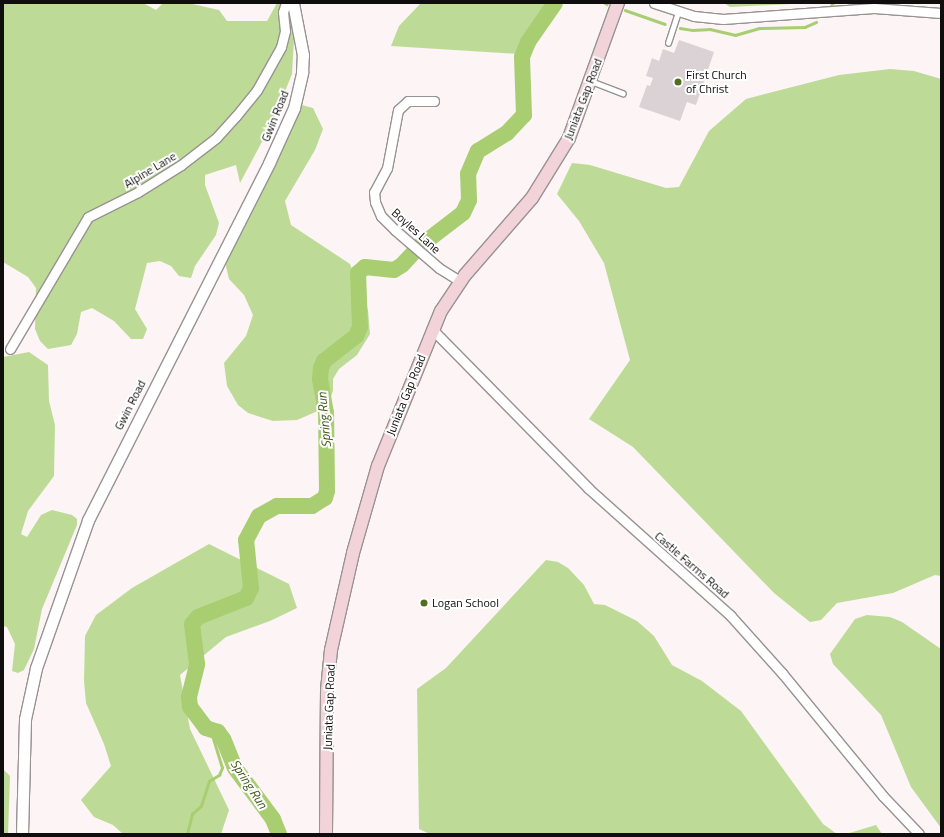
<!DOCTYPE html>
<style>
body{margin:0}
#map{position:relative;width:944px;height:837px;overflow:hidden;background:#fcf4f5;font-family:"Titillium Web",sans-serif}
div>[style]{position:absolute}
.green>*{inset:0;background:#bddb96}
.stream>*{height:2.5px;margin:-1.25px;padding:0 1.25px;transform-origin:1.25px;border-radius:1.25px;background:#a8ce71}
.river>*{height:16px;margin:-8px;padding:0 8px;transform-origin:8px;border-radius:8px;background:#a8ce71}
.building>*{inset:0;background:#dad2d4}
.roads{filter:drop-shadow(1px 0 #999293) drop-shadow(-1px 0 #999293) drop-shadow(0 1px #999293) drop-shadow(0 -1px #999293)}
.service>*{height:4.5px;margin:-2.25px;padding:0 2.25px;transform-origin:2.25px;border-radius:2.25px;background:#fff}
.minor>*{height:9px;margin:-4.5px;padding:0 4.5px;transform-origin:4.5px;border-radius:4.5px;background:#fff}
.tertiary>*{height:11px;margin:-5.5px;padding:0 5.5px;transform-origin:5.5px;border-radius:5.5px;background:#fff}
.secondary>*{height:12px;margin:-6px;padding:0 6px;transform-origin:6px;border-radius:6px;background:#f3d3da}
.dots>*{width:11px;height:11px;translate:-50% -50%;box-sizing:border-box;border:2px solid #fff;border-radius:50%}
span{translate:-50% -50%;white-space:nowrap;text-align:center;line-height:1.15;-webkit-text-stroke:4px #fff;paint-order:stroke}
.poi-label{font-size:12px;color:#0f0d0d}
.left{translate:0 -50%;text-align:left}
.street-label{font-size:12px;color:#0f0d0d}
.water-label{font-size:13px;color:#3d5412;font-style:italic}
.frame{position:absolute;inset:0;border:4px solid #0f0d0d;pointer-events:none}
</style>
<div id="map">
<div class="green">
<div style="clip-path:polygon(3px 3px,143px 3px,156px 10px,163px 3px,188px 3px,219px 10px,227px 21px,267px 21px,277px 3px,282px 3px,290px 21px,294px 39px,292px 74px,273px 121px,240px 183px,236px 165px,205px 175px,205px 185px,219px 223px,216px 235px,195px 266px,191px 278px,179px 276px,171px 266px,160px 261px,147px 263px,135px 309px,147px 329px,143px 339px,131px 339px,114px 321px,92px 308px,81px 312px,77px 334px,71px 345px,48px 349px,40px 341px,35px 329px,36px 288px,28px 277px,3px 262px)"></div>
<div style="clip-path:polygon(421px 3px,552px 3px,543px 27px,530px 46px,520px 54px,391px 46px,399px 26px)"></div>
<div style="clip-path:polygon(724px 3px,813px 3px,730px 7px)"></div>
<div style="clip-path:polygon(890px 69px,914px 71px,941px 79px,941px 576px,935px 575px,893px 593px,837px 603px,821px 620px,810px 622px,774px 593px,633px 447px,589px 419px,630px 360px,604px 263px,579px 221px,557px 194px,572px 163px,590px 165px,666px 188px,679px 187px,709px 131px,746px 99px,839px 75px)"></div>
<div style="clip-path:polygon(302px 105px,313px 108px,323px 129px,315px 150px,285px 201px,291px 225px,350px 264px,368px 310px,370px 334px,357px 355px,339px 369px,333px 379px,333px 391px,329px 402px,320px 410px,297px 420px,273px 421px,248px 413px,238px 405px,227px 386px,224px 363px,246px 336px,253px 315px,244px 295px,229px 279px,224px 258px)"></div>
<div style="clip-path:polygon(29px 352px,48px 365px,49px 401px,55px 425px,54px 476px,28px 511px,21px 534px,27px 537px,41px 515px,52px 510px,72px 515px,77px 519px,77px 525px,42px 609px,34px 649px,24px 670px,18px 673px,12px 671px,15px 644px,7px 627px,3px 626px,3px 357px)"></div>
<div style="clip-path:polygon(209px 544px,289px 584px,297px 608px,270px 621px,226px 637px,180px 675px,190px 729px,229px 810px,221px 834px,123px 834px,113px 825px,94px 817px,81px 800px,111px 766px,104px 744px,86px 703px,84px 681px,85px 636px,96px 615px,132px 588px)"></div>
<div style="clip-path:polygon(546px 560px,558px 562px,568px 568px,584px 585px,594px 604px,605px 605px,637px 621px,654px 636px,672px 665px,702px 681px,741px 711px,823px 824px,837px 834px,430px 834px,419px 829px,417px 689px,446px 668px)"></div>
<div style="clip-path:polygon(867px 615px,890px 617px,902px 622px,941px 649px,941px 828px,911px 787px,881px 715px,833px 664px,830px 654px,855px 619px)"></div>
<div style="clip-path:polygon(3px 769px,10px 776px,8px 834px,3px 834px)"></div>
<div style="clip-path:polygon(876px 825px,882px 834px,846px 834px)"></div>
</div>
<div class="stream">
<div style="left:605px;top:3px;width:2px;rotate:27deg"></div>
<div style="left:830px;top:7px;width:5px;rotate:-53deg"></div>
<div style="left:625px;top:10px;width:42px;rotate:19.3deg"></div>
<div style="left:680px;top:28px;width:13px;rotate:9deg"></div>
<div style="left:693px;top:30px;width:17px;rotate:-3deg"></div>
<div style="left:710px;top:29px;width:26px;rotate:13deg"></div>
<div style="left:735px;top:35px;width:25px;rotate:-16deg"></div>
<div style="left:759px;top:28px;width:46px;rotate:-1.2deg"></div>
<div style="left:805px;top:27px;width:12px;rotate:-24deg"></div>
<div style="left:187px;top:834px;width:21px;rotate:-76deg"></div>
<div style="left:192px;top:814px;width:12px;rotate:-42deg"></div>
<div style="left:201px;top:806px;width:26px;rotate:-72deg"></div>
<div style="left:209px;top:781px;width:12px;rotate:-31deg"></div>
<div style="left:219px;top:775px;width:8px;rotate:-67deg"></div>
<div style="left:222px;top:768px;width:31px;rotate:-107deg"></div>
<div style="left:213px;top:738px;width:8px;rotate:-50deg"></div>
</div>
<div class="river">
<div style="left:279px;top:834px;width:16px;rotate:-112deg"></div>
<div style="left:273px;top:819px;width:64px;rotate:-126.7deg"></div>
<div style="left:235px;top:768px;width:31px;rotate:-112deg"></div>
<div style="left:223px;top:739px;width:9px;rotate:-126deg"></div>
<div style="left:218px;top:732px;width:13px;rotate:-162deg"></div>
<div style="left:206px;top:728px;width:26px;rotate:-127deg"></div>
<div style="left:190px;top:707px;width:10px;rotate:-96deg"></div>
<div style="left:189px;top:697px;width:34px;rotate:-76deg"></div>
<div style="left:197px;top:664px;width:40px;rotate:-97.1deg"></div>
<div style="left:192px;top:624px;width:9px;rotate:-49deg"></div>
<div style="left:198px;top:617px;width:52px;rotate:-21.6deg"></div>
<div style="left:246px;top:598px;width:11px;rotate:-63deg"></div>
<div style="left:251px;top:588px;width:48px;rotate:-95.9deg"></div>
<div style="left:246px;top:540px;width:27px;rotate:-62deg"></div>
<div style="left:259px;top:516px;width:21px;rotate:-29deg"></div>
<div style="left:277px;top:506px;width:35px"></div>
<div style="left:312px;top:506px;width:15px;rotate:-32deg"></div>
<div style="left:325px;top:498px;width:7px;rotate:-74deg"></div>
<div style="left:327px;top:491px;width:78px;rotate:-90.7deg"></div>
<div style="left:326px;top:413px;width:35px;rotate:-100deg"></div>
<div style="left:320px;top:379px;width:11px;rotate:-85deg"></div>
<div style="left:321px;top:368px;width:8px;rotate:-67deg"></div>
<div style="left:324px;top:361px;width:41px;rotate:-38deg"></div>
<div style="left:356px;top:336px;width:10px;rotate:-66deg"></div>
<div style="left:360px;top:327px;width:54px;rotate:-92.1deg"></div>
<div style="left:358px;top:273px;width:9px;rotate:-41deg"></div>
<div style="left:365px;top:267px;width:29px;rotate:6deg"></div>
<div style="left:394px;top:270px;width:9px;rotate:-32deg"></div>
<div style="left:402px;top:265px;width:26px;rotate:-47deg"></div>
<div style="left:420px;top:246px;width:54px;rotate:-37.5deg"></div>
<div style="left:463px;top:213px;width:14px;rotate:-65deg"></div>
<div style="left:469px;top:200px;width:26px;rotate:-92deg"></div>
<div style="left:468px;top:174px;width:25px;rotate:-67deg"></div>
<div style="left:478px;top:151px;width:34px;rotate:-32deg"></div>
<div style="left:507px;top:133px;width:25px;rotate:-47deg"></div>
<div style="left:524px;top:115px;width:58px;rotate:-92deg"></div>
<div style="left:522px;top:57px;width:16px;rotate:-68deg"></div>
<div style="left:528px;top:42px;width:47px;rotate:-55.3deg"></div>
</div>
<div class="building">
<div style="clip-path:polygon(679px 40px,714px 52px,696px 105px,687px 102px,680px 121px,639px 107px,647px 85px,650px 86px,653px 78px,646px 76px,652px 58px,659px 61px,663px 49px,674px 53px)"></div>
</div>
<div class="roads">
<div class="service">
<div style="left:668px;top:43px;width:33px;rotate:-72deg"></div>
<div style="left:591px;top:81px;width:34px;rotate:21deg"></div>
</div>
<div class="minor">
<div style="left:654px;top:3px;width:42px;rotate:18deg"></div>
<div style="left:694px;top:16px;width:29px;rotate:6deg"></div>
<div style="left:723px;top:19px;width:151px;rotate:-4.2deg"></div>
<div style="left:874px;top:8px;width:67px;rotate:4.3deg"></div>
<div style="left:434px;top:101px;width:26px;rotate:180deg"></div>
<div style="left:408px;top:101px;width:13px;rotate:138deg"></div>
<div style="left:398px;top:110px;width:59px;rotate:100.7deg"></div>
<div style="left:387px;top:168px;width:27px;rotate:118deg"></div>
<div style="left:374px;top:192px;width:10px;rotate:84deg"></div>
<div style="left:375px;top:202px;width:15px;rotate:67deg"></div>
<div style="left:381px;top:216px;width:20px;rotate:45deg"></div>
<div style="left:395px;top:230px;width:58px;rotate:40.8deg"></div>
<div style="left:439px;top:268px;width:25px;rotate:32deg"></div>
<div style="left:432px;top:329px;width:223px;rotate:45.5deg"></div>
<div style="left:588px;top:488px;width:191px;rotate:41.8deg"></div>
<div style="left:730px;top:615px;width:78px;rotate:48.1deg"></div>
<div style="left:782px;top:673px;width:159px;rotate:50.6deg"></div>
<div style="left:883px;top:796px;width:52px;rotate:46.5deg"></div>
<div style="left:10px;top:349px;width:153px;rotate:-59.4deg"></div>
<div style="left:88px;top:217px;width:56px;rotate:-26.6deg"></div>
<div style="left:138px;top:192px;width:51px;rotate:-32.1deg"></div>
<div style="left:181px;top:165px;width:44px;rotate:-37.6deg"></div>
<div style="left:216px;top:138px;width:30px;rotate:-48deg"></div>
<div style="left:236px;top:116px;width:33px;rotate:-51deg"></div>
<div style="left:257px;top:90px;width:49px;rotate:-60.8deg"></div>
<div style="left:281px;top:47px;width:16px;rotate:-76deg"></div>
<div style="left:285px;top:31px;width:19px;rotate:-96deg"></div>
<div style="left:283px;top:12px;width:9px;rotate:-72deg"></div>
</div>
<div class="tertiary">
<div style="left:22px;top:834px;width:115px;rotate:-88.5deg"></div>
<div style="left:25px;top:719px;width:52px;rotate:-77.8deg"></div>
<div style="left:36px;top:668px;width:157px;rotate:-70.6deg"></div>
<div style="left:88px;top:520px;width:400px;rotate:-63.1deg"></div>
<div style="left:269px;top:163px;width:60px;rotate:-65.6deg"></div>
<div style="left:294px;top:108px;width:37px;rotate:-77deg"></div>
<div style="left:302px;top:72px;width:17px;rotate:-87deg"></div>
<div style="left:303px;top:55px;width:53px;rotate:-100.9deg"></div>
</div>
<div class="secondary">
<div style="left:326px;top:834px;width:144px;rotate:-89.6deg"></div>
<div style="left:327px;top:690px;width:40px;rotate:-84.3deg"></div>
<div style="left:331px;top:650px;width:99px;rotate:-77.2deg"></div>
<div style="left:353px;top:553px;width:91px;rotate:-74deg"></div>
<div style="left:378px;top:466px;width:167px;rotate:-67.9deg"></div>
<div style="left:441px;top:311px;width:43px;rotate:-56.3deg"></div>
<div style="left:465px;top:275px;width:102px;rotate:-49deg"></div>
<div style="left:532px;top:198px;width:70px;rotate:-58.3deg"></div>
<div style="left:569px;top:138px;width:144px;rotate:-70.1deg"></div>
</div>
</div>
<div class="dots">
<div style="left:678px;top:82px;background:#516e21"></div>
<div style="left:424px;top:603px;background:#516e21"></div>
</div>
<div class="poi-label">
<span class="left" style="left:686px;top:82px">First Church<br>of Christ</span>
<span class="left" style="left:432px;top:603px">Logan School</span>
</div>
<div class="street-label">
<span style="left:583px;top:99px;rotate:-69deg">Juniata Gap Road</span>
<span style="left:275px;top:116px;rotate:-68deg">Gwin Road</span>
<span style="left:150px;top:170px;rotate:-31deg">Alpine Lane</span>
<span style="left:416px;top:231px;rotate:42deg">Boyles Lane</span>
<span style="left:406px;top:395px;rotate:-68deg">Juniata Gap Road</span>
<span style="left:130px;top:405px;rotate:-63deg">Gwin Road</span>
<span style="left:692px;top:565px;rotate:41deg">Castle Farms Road</span>
<span style="left:329px;top:707px;rotate:-88deg">Juniata Gap Road</span>
</div>
<div class="water-label">
<span style="left:324px;top:420px;rotate:-95deg">Spring Run</span>
<span style="left:249px;top:784px;rotate:57deg">Spring Run</span>
</div>
<div class="frame"></div>
</div>
